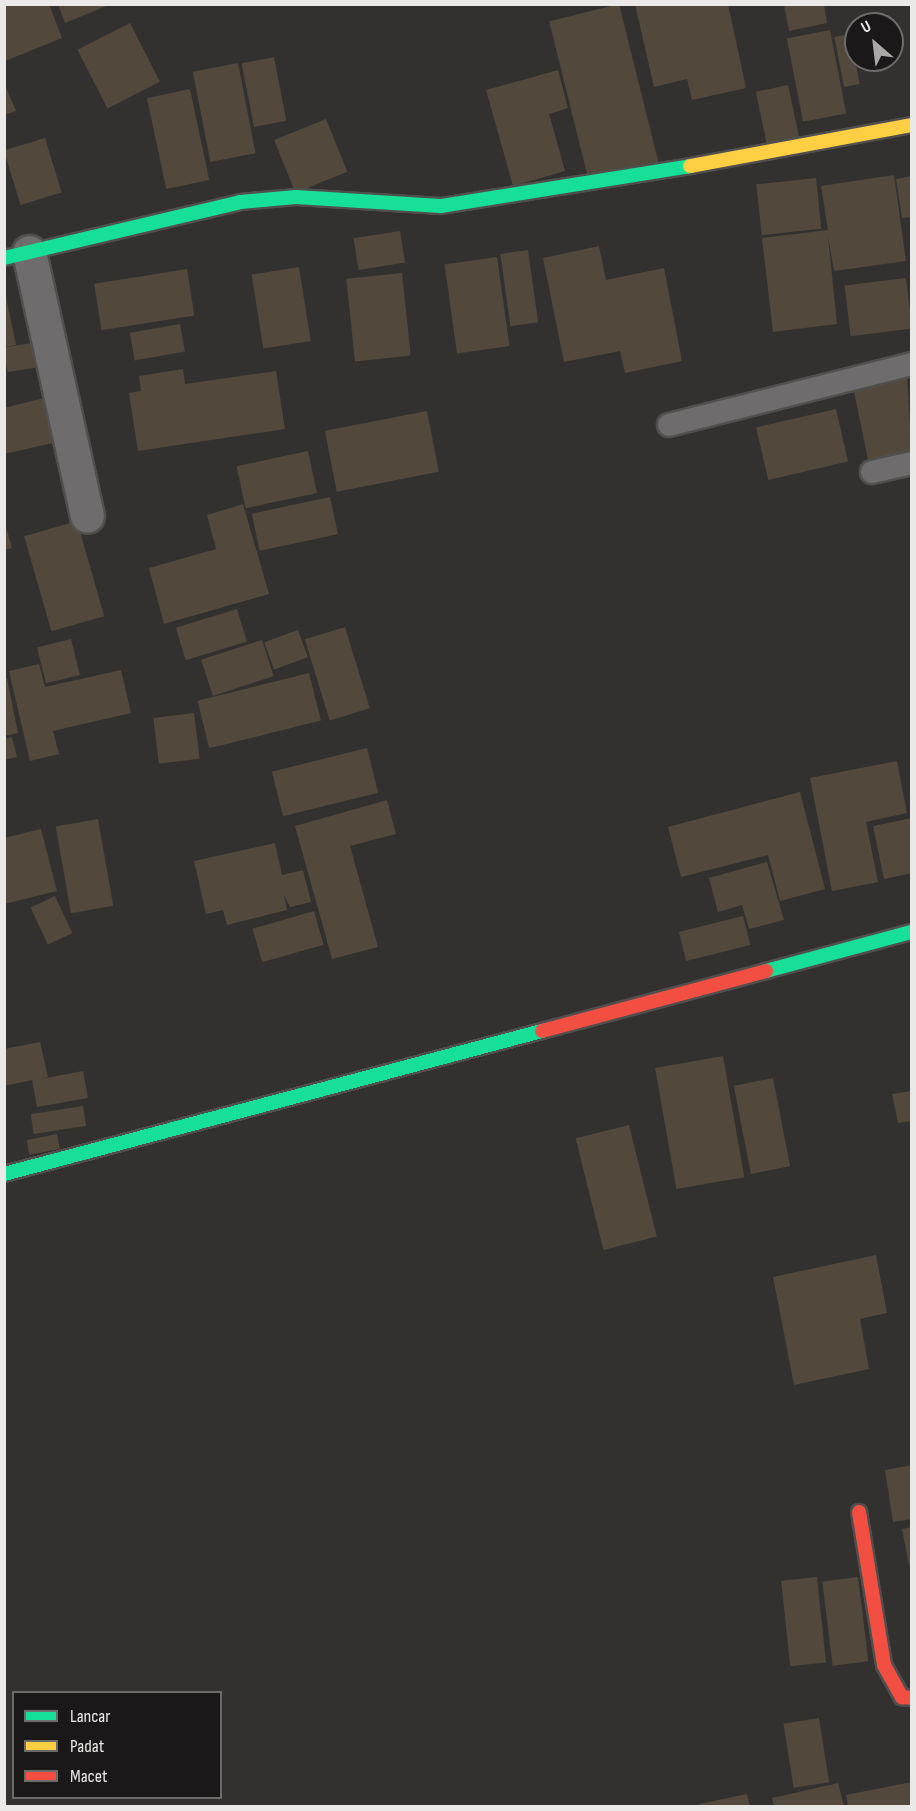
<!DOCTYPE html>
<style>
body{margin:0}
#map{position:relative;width:916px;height:1811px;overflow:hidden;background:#323130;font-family:"Sofia Sans Condensed",sans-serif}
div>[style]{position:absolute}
.building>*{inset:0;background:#52483c;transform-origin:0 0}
.roads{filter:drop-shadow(2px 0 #514f4e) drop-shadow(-2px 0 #514f4e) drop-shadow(0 2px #514f4e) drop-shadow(0 -2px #514f4e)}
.lane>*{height:22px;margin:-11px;padding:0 11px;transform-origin:11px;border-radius:11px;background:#6e6c6c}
.street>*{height:33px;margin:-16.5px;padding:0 16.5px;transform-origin:16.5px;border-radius:16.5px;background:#6e6c6c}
.fast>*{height:14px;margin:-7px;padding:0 7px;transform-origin:7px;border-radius:7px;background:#16e098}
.slow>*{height:14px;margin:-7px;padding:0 7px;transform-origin:7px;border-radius:7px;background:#ffcf43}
.jam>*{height:14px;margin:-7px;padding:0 7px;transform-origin:7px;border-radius:7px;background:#f24e42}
span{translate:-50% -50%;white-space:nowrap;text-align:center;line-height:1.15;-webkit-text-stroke:5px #1a1818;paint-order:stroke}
.frame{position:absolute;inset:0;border:6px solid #ebe9e8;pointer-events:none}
.legend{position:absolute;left:12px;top:1691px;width:210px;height:108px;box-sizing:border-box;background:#1a1818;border:2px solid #6e6c6b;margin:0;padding:8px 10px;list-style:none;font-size:18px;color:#ebe9e8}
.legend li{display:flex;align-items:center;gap:12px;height:30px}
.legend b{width:30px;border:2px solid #6e6c6b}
.north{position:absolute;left:844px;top:12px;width:60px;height:60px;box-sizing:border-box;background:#1a1818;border:2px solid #6e6c6b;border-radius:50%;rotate:332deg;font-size:16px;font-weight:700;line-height:24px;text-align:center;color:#ebe9e8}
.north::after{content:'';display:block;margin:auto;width:21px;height:27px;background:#aaa9a8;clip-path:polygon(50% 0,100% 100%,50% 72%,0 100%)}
</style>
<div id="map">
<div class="building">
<div style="clip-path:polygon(4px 4px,49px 4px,62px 38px,5px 61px)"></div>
<div style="clip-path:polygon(58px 4px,109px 4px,109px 5px,65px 23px)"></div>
<div style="left:619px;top:4px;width:164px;height:72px;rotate:76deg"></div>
<div style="clip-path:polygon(635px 4px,728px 4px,746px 88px,692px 100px,687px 79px,654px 87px)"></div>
<div style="clip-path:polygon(784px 5px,824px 5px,827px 23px,789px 31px)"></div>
<div style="left:130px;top:23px;width:66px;height:59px;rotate:63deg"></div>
<div style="left:830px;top:30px;width:85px;height:44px;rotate:79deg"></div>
<div style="left:850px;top:34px;width:51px;height:16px;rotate:79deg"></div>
<div style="left:274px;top:57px;width:65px;height:33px;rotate:79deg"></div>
<div style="left:238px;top:63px;width:92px;height:46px;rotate:79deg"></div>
<div style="clip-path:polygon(558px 70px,568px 108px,549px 114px,565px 171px,513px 186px,486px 90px)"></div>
<div style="clip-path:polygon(4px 83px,16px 111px,4px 115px)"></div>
<div style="left:788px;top:85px;width:58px;height:33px;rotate:78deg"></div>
<div style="left:190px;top:89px;width:93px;height:44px;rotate:78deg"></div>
<div style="left:326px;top:119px;width:57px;height:56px;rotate:68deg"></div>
<div style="left:45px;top:138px;width:57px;height:43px;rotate:73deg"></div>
<div style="clip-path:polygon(894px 175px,906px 261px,834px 271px,828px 236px,837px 324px,773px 332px,762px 238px,828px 230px,821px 186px)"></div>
<div style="clip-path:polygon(912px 176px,912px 217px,902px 218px,896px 179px)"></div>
<div style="left:816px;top:178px;width:51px;height:60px;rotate:84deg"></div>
<div style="left:400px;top:231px;width:32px;height:47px;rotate:81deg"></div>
<div style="clip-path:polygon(599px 246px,606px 280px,664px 268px,682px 361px,625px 373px,620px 351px,564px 362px,543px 258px)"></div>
<div style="left:528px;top:250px;width:73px;height:28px;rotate:82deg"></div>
<div style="left:497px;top:257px;width:90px;height:53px;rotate:82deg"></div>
<div style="left:299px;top:267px;width:75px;height:48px;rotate:81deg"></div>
<div style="left:187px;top:269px;width:47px;height:94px;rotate:81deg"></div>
<div style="left:402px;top:273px;width:83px;height:56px;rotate:84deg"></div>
<div style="left:906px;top:278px;width:51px;height:62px;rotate:83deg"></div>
<div style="clip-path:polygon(4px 287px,16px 345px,4px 347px)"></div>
<div style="left:180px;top:324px;width:28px;height:51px;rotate:80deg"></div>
<div style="left:44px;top:341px;width:25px;height:41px;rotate:81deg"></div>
<div style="clip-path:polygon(183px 369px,185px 384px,276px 371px,285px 429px,138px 451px,129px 393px,141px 391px,139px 376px)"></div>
<div style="clip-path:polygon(907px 375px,912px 460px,870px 469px,853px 387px)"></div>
<div style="clip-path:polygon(56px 395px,66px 440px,4px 454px,4px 408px)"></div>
<div style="left:836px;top:409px;width:54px;height:82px;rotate:77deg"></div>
<div style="left:427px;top:411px;width:62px;height:104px;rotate:79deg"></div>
<div style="left:308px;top:451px;width:43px;height:73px;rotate:78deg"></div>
<div style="left:330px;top:497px;width:38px;height:80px;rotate:78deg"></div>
<div style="clip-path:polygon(243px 504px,269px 594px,164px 624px,149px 568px,216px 549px,207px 515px)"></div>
<div style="clip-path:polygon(4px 520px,12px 548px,4px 550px)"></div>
<div style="left:77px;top:521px;width:99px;height:55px;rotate:74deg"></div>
<div style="left:237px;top:609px;width:34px;height:64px;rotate:73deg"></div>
<div style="left:345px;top:627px;width:85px;height:42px;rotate:73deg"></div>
<div style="left:298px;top:630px;width:29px;height:36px;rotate:70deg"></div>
<div style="left:71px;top:639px;width:37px;height:35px;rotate:76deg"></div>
<div style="left:262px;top:640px;width:38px;height:64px;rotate:72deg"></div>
<div style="clip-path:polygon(39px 664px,45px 687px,121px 670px,131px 713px,53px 731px,59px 754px,30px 761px,9px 671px)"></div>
<div style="left:309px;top:673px;width:49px;height:115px;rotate:76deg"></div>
<div style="clip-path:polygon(7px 678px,18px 733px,4px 736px,4px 679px)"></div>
<div style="left:194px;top:713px;width:46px;height:41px;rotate:83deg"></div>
<div style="clip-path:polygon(12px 737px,17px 757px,4px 760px,4px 739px)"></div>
<div style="left:367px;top:748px;width:46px;height:98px;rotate:76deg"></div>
<div style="clip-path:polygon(897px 761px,907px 813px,866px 822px,878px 882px,832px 891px,810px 778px)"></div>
<div style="clip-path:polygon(800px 792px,825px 889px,780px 901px,768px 855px,681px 877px,668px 827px)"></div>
<div style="clip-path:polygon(387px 800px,396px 834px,350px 846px,378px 947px,332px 959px,295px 826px)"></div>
<div style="clip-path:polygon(912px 818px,912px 873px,884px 879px,873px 826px)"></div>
<div style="left:98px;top:819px;width:88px;height:43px;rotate:80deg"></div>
<div style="clip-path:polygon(41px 829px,57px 891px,4px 904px,4px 838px)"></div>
<div style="clip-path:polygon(275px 843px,282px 875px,303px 870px,311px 902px,290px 907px,284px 895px,287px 910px,227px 925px,223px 910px,206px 914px,194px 861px)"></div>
<div style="clip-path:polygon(767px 862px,784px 920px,749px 929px,742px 905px,718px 912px,709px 878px)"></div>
<div style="left:55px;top:896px;width:41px;height:27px;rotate:65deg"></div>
<div style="left:314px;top:911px;width:35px;height:64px;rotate:74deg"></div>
<div style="left:743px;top:916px;width:30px;height:66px;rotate:76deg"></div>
<div style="clip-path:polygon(40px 1042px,48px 1077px,41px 1079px,83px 1071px,88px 1098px,37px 1107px,32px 1080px,4px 1086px,4px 1049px)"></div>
<div style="left:723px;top:1056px;width:123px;height:69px;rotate:80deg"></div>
<div style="left:773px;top:1078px;width:90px;height:40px;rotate:79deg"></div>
<div style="clip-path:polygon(912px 1091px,912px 1121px,898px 1123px,892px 1094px)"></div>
<div style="left:83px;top:1106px;width:20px;height:53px;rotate:81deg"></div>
<div style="left:629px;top:1125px;width:115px;height:55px;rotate:76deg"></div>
<div style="left:57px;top:1134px;width:15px;height:31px;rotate:79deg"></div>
<div style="clip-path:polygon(876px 1255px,887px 1313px,860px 1319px,869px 1369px,794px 1385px,773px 1277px)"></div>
<div style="clip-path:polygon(912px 1465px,912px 1519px,893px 1522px,885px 1470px)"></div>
<div style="clip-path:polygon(912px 1527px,912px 1564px,909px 1565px,902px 1529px)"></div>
<div style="left:817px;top:1577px;width:86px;height:36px;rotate:84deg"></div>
<div style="left:858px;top:1577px;width:85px;height:36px;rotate:83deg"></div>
<div style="left:819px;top:1718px;width:65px;height:36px;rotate:81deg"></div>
<div style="clip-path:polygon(912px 1782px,912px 1806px,848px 1806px,846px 1795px)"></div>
<div style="clip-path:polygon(838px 1783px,844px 1806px,774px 1806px,772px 1798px)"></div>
<div style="clip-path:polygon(747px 1794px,750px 1806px,700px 1806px,699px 1804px)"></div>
</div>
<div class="roads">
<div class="lane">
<div style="left:669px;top:425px;width:251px;rotate:-14.1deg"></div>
<div style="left:872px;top:472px;width:41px;rotate:-12.7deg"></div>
</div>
<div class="street">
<div style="left:29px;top:252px;width:270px;rotate:77.6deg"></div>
</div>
<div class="fast">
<div style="left:4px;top:258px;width:243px;rotate:-13.3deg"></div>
<div style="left:240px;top:202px;width:56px;rotate:-5.1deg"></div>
<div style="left:296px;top:197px;width:145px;rotate:3.6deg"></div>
<div style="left:441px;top:206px;width:252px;rotate:-9.1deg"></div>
<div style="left:766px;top:971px;width:151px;rotate:-15deg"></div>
<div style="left:4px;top:1174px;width:557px;rotate:-14.89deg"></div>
</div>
<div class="slow">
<div style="left:690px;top:166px;width:226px;rotate:-10.5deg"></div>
</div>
<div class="jam">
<div style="left:542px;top:1031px;width:232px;rotate:-15deg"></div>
<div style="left:859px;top:1512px;width:155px;rotate:80.7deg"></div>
<div style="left:884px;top:1665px;width:37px;rotate:61deg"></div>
<div style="left:902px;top:1697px;width:10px;rotate:6deg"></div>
</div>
</div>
<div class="frame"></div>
<ul class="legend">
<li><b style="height:8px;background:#16e098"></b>Lancar</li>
<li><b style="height:8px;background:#ffcf43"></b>Padat</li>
<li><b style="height:8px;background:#f24e42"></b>Macet</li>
</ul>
<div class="north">U</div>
</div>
